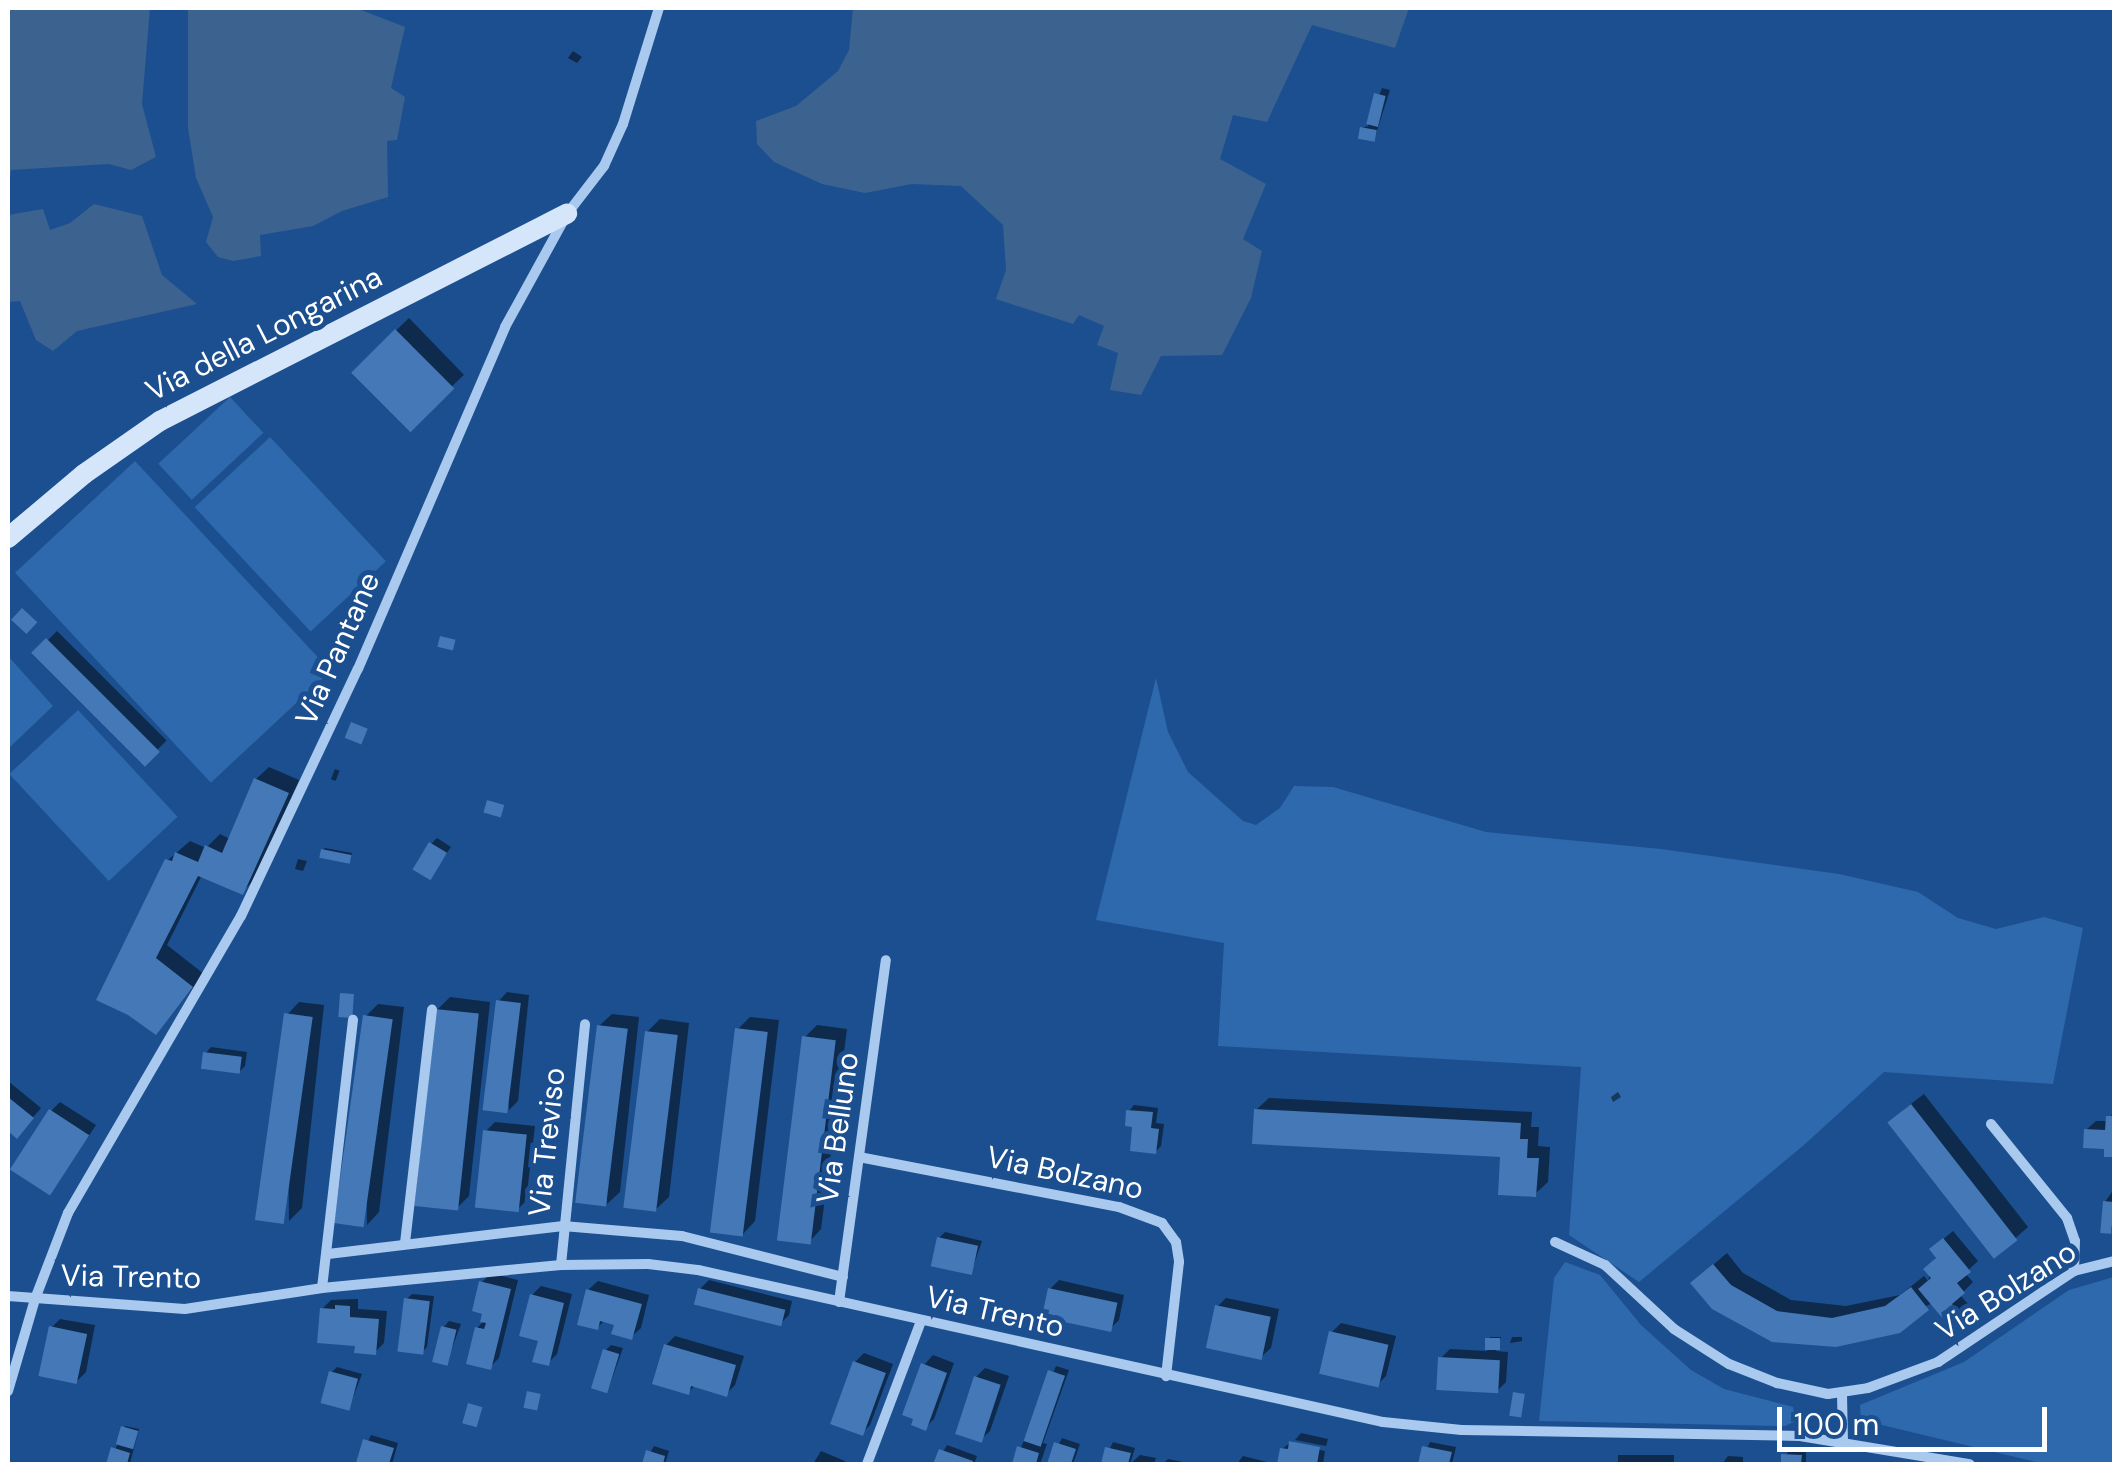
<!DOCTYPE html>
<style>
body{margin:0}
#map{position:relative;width:2122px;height:1472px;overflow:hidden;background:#1b4f8f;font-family:"DM Sans",sans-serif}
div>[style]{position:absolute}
.green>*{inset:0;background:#2e69ad;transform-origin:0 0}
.water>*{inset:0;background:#3c6290}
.shadow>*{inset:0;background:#0007;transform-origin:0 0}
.building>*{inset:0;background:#4478b7;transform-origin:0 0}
.street>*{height:10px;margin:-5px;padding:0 5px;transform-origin:5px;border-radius:5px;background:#a9c9ee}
.secondary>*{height:20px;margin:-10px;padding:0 10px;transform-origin:10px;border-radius:10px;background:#d6e6fa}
span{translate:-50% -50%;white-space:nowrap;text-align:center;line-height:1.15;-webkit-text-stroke:10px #1b4f8f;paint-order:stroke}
.street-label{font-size:30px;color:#fff}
.frame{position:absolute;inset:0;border:10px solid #fff;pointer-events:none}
.scale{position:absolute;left:1777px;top:1407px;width:270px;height:45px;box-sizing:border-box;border:5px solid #fff;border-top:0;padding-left:12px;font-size:30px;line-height:35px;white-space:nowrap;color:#fff;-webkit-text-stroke:8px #1b4f8f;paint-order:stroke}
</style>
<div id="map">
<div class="green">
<div style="left:230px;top:397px;width:49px;height:98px;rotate:47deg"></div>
<div style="left:270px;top:437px;width:170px;height:103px;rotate:47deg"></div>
<div style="left:135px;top:461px;width:287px;height:164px;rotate:47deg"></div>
<div style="clip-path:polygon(8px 656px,53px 706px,8px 749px)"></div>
<div style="clip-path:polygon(1156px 678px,1168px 732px,1188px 772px,1243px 821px,1256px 825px,1280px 808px,1294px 786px,1333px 787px,1486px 832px,1661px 849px,1839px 874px,1918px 892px,1958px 918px,1996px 929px,2044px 917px,2083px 928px,2053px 1084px,1884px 1072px,1804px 1145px,1639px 1282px,1569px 1235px,1581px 1067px,1218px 1046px,1224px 943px,1096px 920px)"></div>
<div style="left:78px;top:710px;width:146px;height:94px;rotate:47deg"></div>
<div style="clip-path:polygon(1565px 1262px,1600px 1275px,1641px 1325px,1691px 1370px,1724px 1389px,1793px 1407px,1796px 1421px,1785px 1426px,1539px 1421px,1554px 1278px)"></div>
<div style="clip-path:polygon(2114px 1277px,2114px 1464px,2044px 1464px,1861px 1420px,1860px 1405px,1964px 1362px,2069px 1290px)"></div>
</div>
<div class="water">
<div style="clip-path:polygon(8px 8px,150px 8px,142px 104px,156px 157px,131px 170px,109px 164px,11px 170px,8px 193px)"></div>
<div style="clip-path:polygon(188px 8px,356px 8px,405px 27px,391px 88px,405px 97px,397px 140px,387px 141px,388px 197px,342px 211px,313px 226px,260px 235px,261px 256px,233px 261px,218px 257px,206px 242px,213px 217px,196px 178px,188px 128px)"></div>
<div style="clip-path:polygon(853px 8px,1409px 8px,1395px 48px,1312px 25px,1267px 122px,1233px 115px,1220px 159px,1266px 184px,1243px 239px,1262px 251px,1251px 298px,1222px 355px,1161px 356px,1141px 395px,1110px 390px,1118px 353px,1097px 345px,1104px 326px,1079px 315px,1073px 324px,996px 299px,1006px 270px,1003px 225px,961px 186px,912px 184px,865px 193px,822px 184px,774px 162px,757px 144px,756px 121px,796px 106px,838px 71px,849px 50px)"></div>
<div style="clip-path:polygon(94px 204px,142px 216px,162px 275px,197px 304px,77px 331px,53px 351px,36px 340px,20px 301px,8px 302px,8px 215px,43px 209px,50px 230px,70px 223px)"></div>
</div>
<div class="shadow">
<div style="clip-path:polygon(573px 51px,582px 57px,577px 63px,568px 58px)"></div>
<div style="clip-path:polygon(1382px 88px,1390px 90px,1374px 140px,1362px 128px,1368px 126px)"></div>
<div style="left:409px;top:318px;width:79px;height:77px;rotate:46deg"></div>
<div style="left:57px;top:631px;width:155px;height:30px;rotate:45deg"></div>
<div style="clip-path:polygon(269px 767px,299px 780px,255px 879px,242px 892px,202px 875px,167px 945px,204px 974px,168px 1019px,129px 1012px,167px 861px,190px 841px,206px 848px,220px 834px,230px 839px,256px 779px)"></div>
<div style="left:335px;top:769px;width:5px;height:11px;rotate:22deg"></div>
<div style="clip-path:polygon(437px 838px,451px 847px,430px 877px,431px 844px)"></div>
<div style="clip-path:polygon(325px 848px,352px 853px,350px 860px,323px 850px)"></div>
<div style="clip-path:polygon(298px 859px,307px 861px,303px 871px,295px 869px)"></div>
<div style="clip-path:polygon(507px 992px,529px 995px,518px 1101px,509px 1110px,498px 1002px)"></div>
<div style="clip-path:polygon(450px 997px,490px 1002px,469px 1196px,457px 1208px,437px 1010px)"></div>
<div style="clip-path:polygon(299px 1002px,324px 1005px,302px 1208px,289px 1221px,287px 1015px)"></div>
<div style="clip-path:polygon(378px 1004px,404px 1007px,379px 1212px,367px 1225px,366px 1016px)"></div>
<div style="clip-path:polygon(612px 1014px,639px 1017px,620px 1192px,607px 1204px,599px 1026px)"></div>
<div style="clip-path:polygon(750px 1017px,779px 1020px,755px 1221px,743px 1234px,738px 1029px)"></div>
<div style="clip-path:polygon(660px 1019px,689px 1023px,669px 1197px,656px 1209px,647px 1032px)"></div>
<div style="clip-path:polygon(817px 1025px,847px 1029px,821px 1229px,809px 1242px,805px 1037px)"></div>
<div style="clip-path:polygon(211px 1047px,247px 1052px,245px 1066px,239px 1072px,206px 1053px)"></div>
<div style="clip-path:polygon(8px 1081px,41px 1108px,17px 1136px,8px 1128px)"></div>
<div style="clip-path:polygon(1618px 1092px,1621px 1097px,1613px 1102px,1611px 1097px)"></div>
<div style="clip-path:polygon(1924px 1094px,2028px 1227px,1995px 1256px,1903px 1110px)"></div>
<div style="clip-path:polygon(1269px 1098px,1532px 1112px,1531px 1127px,1539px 1127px,1538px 1146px,1550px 1147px,1548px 1182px,1535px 1194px,1503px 1155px,1256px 1110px)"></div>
<div style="clip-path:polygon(60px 1102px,96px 1125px,51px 1193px,51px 1111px)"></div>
<div style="clip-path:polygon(1134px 1105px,1158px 1108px,1156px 1123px,1164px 1124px,1161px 1146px,1155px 1152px,1129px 1111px)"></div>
<div style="clip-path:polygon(2114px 1111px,2114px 1155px,2107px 1154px,2107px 1146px,2086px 1130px,2096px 1121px,2108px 1121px)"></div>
<div style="clip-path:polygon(495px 1122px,535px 1126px,526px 1201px,517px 1210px,486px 1131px)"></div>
<div style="clip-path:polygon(2114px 1189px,2114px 1231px,2104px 1230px,2105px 1202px)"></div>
<div style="clip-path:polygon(1953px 1231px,1978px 1261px,1965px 1273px,1973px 1282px,1960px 1295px,1969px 1305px,1960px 1314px,1949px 1323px,1933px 1303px,1836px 1345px,1706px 1271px,1727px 1253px,1743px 1273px,1791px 1300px,1846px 1306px,1900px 1295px,1924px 1276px,1928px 1281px,1941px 1241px)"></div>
<div style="clip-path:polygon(945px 1232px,982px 1241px,971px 1273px,939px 1238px)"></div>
<div style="clip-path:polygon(491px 1273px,518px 1280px,499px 1358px,490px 1367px,477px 1328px,486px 1319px,482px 1282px)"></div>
<div style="clip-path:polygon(709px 1280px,792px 1301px,789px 1315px,780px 1324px,700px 1289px)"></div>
<div style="clip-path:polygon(1059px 1280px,1124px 1295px,1119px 1320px,1109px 1330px,1050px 1289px)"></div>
<div style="clip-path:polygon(598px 1281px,649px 1295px,641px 1328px,631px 1337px,617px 1323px,605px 1320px,597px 1328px,588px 1290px)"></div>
<div style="clip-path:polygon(541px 1286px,572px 1294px,557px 1354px,548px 1363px,532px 1295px)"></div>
<div style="clip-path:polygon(412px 1294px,434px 1296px,427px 1347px,422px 1352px,407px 1299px)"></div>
<div style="clip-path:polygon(1226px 1298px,1279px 1309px,1271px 1348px,1261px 1357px,1217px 1307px)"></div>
<div style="clip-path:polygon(358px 1299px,358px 1309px,387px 1311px,384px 1343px,375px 1352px,358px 1343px,322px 1309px,331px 1300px)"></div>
<div style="clip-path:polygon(60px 1319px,95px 1325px,86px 1372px,77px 1381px,51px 1328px)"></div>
<div style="clip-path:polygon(449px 1321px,461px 1324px,446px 1364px,444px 1327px)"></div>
<div style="clip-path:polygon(1341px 1323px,1396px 1336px,1386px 1376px,1377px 1385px,1332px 1332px)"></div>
<div style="clip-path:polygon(675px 1336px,744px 1356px,735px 1385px,726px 1394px,696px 1385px,688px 1392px,666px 1345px)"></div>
<div style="clip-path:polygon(1490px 1337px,1501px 1337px,1496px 1351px,1508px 1352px,1506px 1382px,1497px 1391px,1441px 1358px,1450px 1349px,1487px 1351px)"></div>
<div style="clip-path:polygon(1512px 1337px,1522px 1337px,1522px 1341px,1510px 1343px)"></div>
<div style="clip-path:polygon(611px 1345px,623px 1348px,608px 1390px,605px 1351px)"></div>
<div style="clip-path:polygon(864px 1353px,893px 1364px,870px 1425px,861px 1434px,855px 1362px)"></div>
<div style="clip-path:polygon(933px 1355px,954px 1363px,934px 1419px,925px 1428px,924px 1365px)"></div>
<div style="clip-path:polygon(1056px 1366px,1069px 1370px,1043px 1443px,1047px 1444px,1040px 1464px,1014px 1464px)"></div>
<div style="clip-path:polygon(337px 1367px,362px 1374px,349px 1408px,331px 1373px)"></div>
<div style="clip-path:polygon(985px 1368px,1009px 1376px,990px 1431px,980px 1440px,976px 1377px)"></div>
<div style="clip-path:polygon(125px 1426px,139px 1429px,130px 1463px,109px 1464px)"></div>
<div style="clip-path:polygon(1301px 1433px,1328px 1439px,1326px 1446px,1295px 1440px)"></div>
<div style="clip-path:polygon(371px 1435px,398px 1443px,392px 1464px,359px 1461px)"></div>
<div style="clip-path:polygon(1062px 1438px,1080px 1444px,1073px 1464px,1049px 1464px)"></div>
<div style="clip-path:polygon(1294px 1440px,1290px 1444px,1325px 1451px,1323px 1464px,1279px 1464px,1282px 1449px)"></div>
<div style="clip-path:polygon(1113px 1442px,1135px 1448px,1130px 1464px,1103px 1464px)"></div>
<div style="clip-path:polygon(1430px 1442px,1456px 1447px,1452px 1464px,1420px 1464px)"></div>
<div style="clip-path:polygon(947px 1445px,977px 1456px,974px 1464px,936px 1464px)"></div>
<div style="clip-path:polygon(654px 1446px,669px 1451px,665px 1464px,644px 1464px)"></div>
<div style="clip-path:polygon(1789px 1449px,1806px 1450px,1806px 1464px,1783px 1464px)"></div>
<div style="clip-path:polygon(821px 1451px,845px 1461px,844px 1464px,813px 1464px)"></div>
<div style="clip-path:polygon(1140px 1455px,1156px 1458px,1154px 1464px,1130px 1464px)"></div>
<div style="left:1618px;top:1455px;width:56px;height:13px"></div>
<div style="clip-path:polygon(1243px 1456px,1267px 1462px,1266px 1464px,1237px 1464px)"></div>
<div style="clip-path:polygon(1728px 1456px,1743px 1457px,1743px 1464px,1722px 1464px)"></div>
<div style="clip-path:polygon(1168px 1459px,1183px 1462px,1183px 1464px,1163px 1464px)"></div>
</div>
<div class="building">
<div style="left:1374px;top:93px;width:12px;height:32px;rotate:14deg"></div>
<div style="left:1360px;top:127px;width:17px;height:12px;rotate:10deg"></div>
<div style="left:395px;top:329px;width:84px;height:62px;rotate:45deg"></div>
<div style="left:22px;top:608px;width:21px;height:16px;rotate:43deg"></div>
<div style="left:440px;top:636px;width:16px;height:11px;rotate:14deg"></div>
<div style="left:46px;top:638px;width:161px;height:21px;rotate:45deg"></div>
<div style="left:351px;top:722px;width:18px;height:17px;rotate:22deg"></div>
<div style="clip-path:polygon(254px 778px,289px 793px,243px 895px,198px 876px,156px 958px,193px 987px,156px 1035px,128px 1015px,96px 1000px,165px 859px,172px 861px,175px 852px,198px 862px,205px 845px,222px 853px)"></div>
<div style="left:487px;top:800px;width:18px;height:13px;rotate:16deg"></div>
<div style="left:429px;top:842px;width:21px;height:32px;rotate:31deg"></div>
<div style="left:321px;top:849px;width:31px;height:9px;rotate:11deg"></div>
<div style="left:340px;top:993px;width:14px;height:24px;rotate:4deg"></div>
<div style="left:496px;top:1000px;width:25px;height:111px;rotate:7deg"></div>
<div style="left:435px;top:1009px;width:44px;height:198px;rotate:6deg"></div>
<div style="left:284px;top:1013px;width:29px;height:209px;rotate:8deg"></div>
<div style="left:363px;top:1015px;width:30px;height:210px;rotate:8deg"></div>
<div style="left:597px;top:1025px;width:31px;height:179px;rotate:7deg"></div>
<div style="left:735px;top:1028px;width:33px;height:206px;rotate:7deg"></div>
<div style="left:645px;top:1031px;width:33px;height:178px;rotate:7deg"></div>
<div style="left:802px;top:1036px;width:34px;height:206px;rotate:7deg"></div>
<div style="left:203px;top:1052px;width:39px;height:17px;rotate:7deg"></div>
<div style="clip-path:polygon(8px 1097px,34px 1118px,17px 1139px,8px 1131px)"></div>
<div style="left:1911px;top:1104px;width:173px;height:30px;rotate:52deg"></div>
<div style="left:49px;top:1109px;width:48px;height:72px;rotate:33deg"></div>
<div style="clip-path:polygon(1254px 1109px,1521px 1123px,1520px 1139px,1528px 1139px,1527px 1158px,1539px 1158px,1536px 1197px,1498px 1195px,1500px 1157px,1252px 1144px)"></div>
<div style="clip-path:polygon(1126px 1110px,1153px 1112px,1151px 1128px,1159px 1129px,1156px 1154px,1130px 1151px,1132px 1127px,1125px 1126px)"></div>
<div style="clip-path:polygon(2106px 1116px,2114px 1116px,2114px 1157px,2104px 1157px,2104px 1149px,2083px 1148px,2084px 1129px,2105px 1130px)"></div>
<div style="left:483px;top:1130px;width:44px;height:78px;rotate:6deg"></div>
<div style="left:2103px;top:1201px;width:11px;height:32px;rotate:5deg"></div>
<div style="left:937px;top:1237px;width:42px;height:30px;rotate:12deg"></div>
<div style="clip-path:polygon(1943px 1238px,1971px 1272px,1957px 1283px,1965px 1293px,1952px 1304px,1961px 1316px,1949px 1326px,1918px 1289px,1931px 1278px,1923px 1269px,1936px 1258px,1929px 1249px)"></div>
<div style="clip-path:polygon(1713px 1264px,1731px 1285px,1777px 1311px,1832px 1318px,1885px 1306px,1911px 1287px,1929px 1310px,1900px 1333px,1836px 1347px,1772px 1342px,1712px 1309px,1690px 1283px)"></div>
<div style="clip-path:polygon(479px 1281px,511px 1289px,491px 1370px,466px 1364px,475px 1327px,484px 1329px,486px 1323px,480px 1322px,482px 1314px,472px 1311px)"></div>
<div style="left:698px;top:1288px;width:90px;height:17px;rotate:14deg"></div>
<div style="left:1048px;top:1288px;width:71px;height:30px;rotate:12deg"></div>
<div style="clip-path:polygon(586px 1289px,642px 1304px,632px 1340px,611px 1334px,614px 1325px,600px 1321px,598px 1330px,577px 1325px)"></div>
<div style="clip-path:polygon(530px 1294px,564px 1303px,549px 1366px,532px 1362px,538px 1341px,519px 1336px)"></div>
<div style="left:404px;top:1298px;width:26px;height:54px;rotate:7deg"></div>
<div style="clip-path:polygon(335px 1305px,350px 1306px,350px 1317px,379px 1319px,376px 1355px,354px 1353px,355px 1346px,317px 1343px,320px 1308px,335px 1309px)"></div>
<div style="left:1215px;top:1305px;width:57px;height:44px;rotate:12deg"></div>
<div style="left:49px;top:1326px;width:39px;height:51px;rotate:12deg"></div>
<div style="left:441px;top:1326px;width:16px;height:37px;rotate:14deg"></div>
<div style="left:1329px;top:1331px;width:61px;height:44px;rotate:13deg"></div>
<div style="left:1485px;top:1338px;width:15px;height:12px"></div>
<div style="clip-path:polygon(664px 1344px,736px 1365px,727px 1397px,691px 1386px,689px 1395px,652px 1384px)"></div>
<div style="left:603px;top:1349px;width:17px;height:41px;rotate:17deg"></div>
<div style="left:1438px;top:1357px;width:62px;height:33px;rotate:3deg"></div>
<div style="left:853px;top:1361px;width:35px;height:67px;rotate:20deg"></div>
<div style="clip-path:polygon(921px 1363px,947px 1373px,926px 1431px,911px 1425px,913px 1419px,902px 1415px)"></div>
<div style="left:1048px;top:1370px;width:18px;height:75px;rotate:19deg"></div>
<div style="left:329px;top:1371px;width:30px;height:33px;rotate:15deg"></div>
<div style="left:974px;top:1376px;width:28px;height:61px;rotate:18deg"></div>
<div style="left:527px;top:1391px;width:14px;height:17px;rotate:12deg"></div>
<div style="left:1513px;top:1392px;width:12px;height:24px;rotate:9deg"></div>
<div style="left:468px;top:1403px;width:15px;height:21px;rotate:16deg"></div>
<div style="left:121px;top:1426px;width:18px;height:19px;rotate:16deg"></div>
<div style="clip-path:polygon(363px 1439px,394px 1448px,389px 1464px,356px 1463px)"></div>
<div style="clip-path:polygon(1289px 1441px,1320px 1447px,1317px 1464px,1277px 1464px,1280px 1448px,1288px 1449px)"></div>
<div style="clip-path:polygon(1054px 1442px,1076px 1449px,1071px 1464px,1047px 1464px)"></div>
<div style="clip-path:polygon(1017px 1446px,1039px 1453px,1036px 1464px,1012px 1464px)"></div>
<div style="clip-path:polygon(1422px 1446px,1452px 1452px,1449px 1464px,1418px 1464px)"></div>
<div style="clip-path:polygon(111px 1447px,130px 1453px,127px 1464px,106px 1464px)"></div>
<div style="clip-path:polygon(1105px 1447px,1131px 1453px,1128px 1464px,1101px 1464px)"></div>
<div style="clip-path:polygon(939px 1449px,973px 1461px,972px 1464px,933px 1464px)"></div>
<div style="clip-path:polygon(646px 1450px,665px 1456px,663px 1464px,642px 1464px)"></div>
<div style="clip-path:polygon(1781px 1454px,1802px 1455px,1801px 1464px,1781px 1464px)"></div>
</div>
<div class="street">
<div style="left:1991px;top:1124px;width:121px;rotate:51deg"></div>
<div style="left:2067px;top:1218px;width:24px;rotate:71deg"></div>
<div style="left:2075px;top:1241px;width:30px;rotate:92deg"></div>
<div style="left:859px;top:1157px;width:265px;rotate:10.9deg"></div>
<div style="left:1119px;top:1207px;width:46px;rotate:20.4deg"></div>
<div style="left:1162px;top:1223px;width:24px;rotate:54deg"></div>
<div style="left:1176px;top:1242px;width:20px;rotate:81deg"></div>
<div style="left:1179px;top:1262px;width:115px;rotate:96.5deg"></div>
<div style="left:1555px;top:1242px;width:55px;rotate:24.7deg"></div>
<div style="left:1605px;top:1265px;width:94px;rotate:42.8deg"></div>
<div style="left:1674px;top:1329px;width:65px;rotate:32.5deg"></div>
<div style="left:1729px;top:1364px;width:52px;rotate:21.6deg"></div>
<div style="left:1777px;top:1383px;width:52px;rotate:12.2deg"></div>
<div style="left:1828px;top:1394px;width:40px;rotate:-8.5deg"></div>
<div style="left:1868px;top:1388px;width:75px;rotate:-20.4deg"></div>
<div style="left:1938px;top:1362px;width:164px;rotate:-33.8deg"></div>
<div style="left:2074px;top:1271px;width:41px;rotate:-14deg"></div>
<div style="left:405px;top:1243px;width:235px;rotate:-83.4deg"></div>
<div style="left:328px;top:1254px;width:237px;rotate:-6.8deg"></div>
<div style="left:563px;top:1226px;width:119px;rotate:4.8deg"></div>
<div style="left:682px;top:1236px;width:166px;rotate:14.3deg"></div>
<div style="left:561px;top:1265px;width:242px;rotate:-84.3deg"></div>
<div style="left:322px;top:1288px;width:270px;rotate:-83.4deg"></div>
<div style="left:8px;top:1296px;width:177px;rotate:4.2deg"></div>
<div style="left:185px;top:1309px;width:139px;rotate:-8.7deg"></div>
<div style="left:322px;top:1288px;width:240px;rotate:-5.5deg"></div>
<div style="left:561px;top:1265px;width:87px;rotate:-0.7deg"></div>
<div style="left:648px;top:1264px;width:50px;rotate:6.8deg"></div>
<div style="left:698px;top:1270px;width:702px;rotate:12.51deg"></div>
<div style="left:1383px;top:1422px;width:79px;rotate:5.8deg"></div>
<div style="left:1462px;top:1430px;width:338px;rotate:1deg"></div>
<div style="left:1800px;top:1436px;width:172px;rotate:9.4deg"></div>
<div style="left:839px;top:1302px;width:345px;rotate:-82.2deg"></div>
<div style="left:8px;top:1391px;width:96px;rotate:-73.6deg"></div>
<div style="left:35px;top:1299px;width:92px;rotate:-69deg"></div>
<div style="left:68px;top:1213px;width:344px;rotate:-59.8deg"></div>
<div style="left:241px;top:916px;width:273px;rotate:-64.7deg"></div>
<div style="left:358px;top:669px;width:372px;rotate:-66.7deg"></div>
<div style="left:505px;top:327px;width:129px;rotate:-61.2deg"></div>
<div style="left:567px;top:214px;width:61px;rotate:-52.4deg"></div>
<div style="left:604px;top:166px;width:46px;rotate:-65.7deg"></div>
<div style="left:623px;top:124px;width:121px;rotate:-72.8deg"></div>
<div style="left:1842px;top:1394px;width:46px;rotate:88.8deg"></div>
<div style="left:867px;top:1464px;width:153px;rotate:-69.3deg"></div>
</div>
<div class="secondary">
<div style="left:8px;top:538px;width:99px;rotate:-40.1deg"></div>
<div style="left:84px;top:474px;width:93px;rotate:-34.9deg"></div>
<div style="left:160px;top:421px;width:457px;rotate:-27deg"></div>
</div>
<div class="street-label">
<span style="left:264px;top:334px;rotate:-27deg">Via della Longarina</span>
<span style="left:338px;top:649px;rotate:-66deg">Via Pantane</span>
<span style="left:838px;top:1128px;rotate:-82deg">Via Belluno</span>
<span style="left:547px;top:1142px;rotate:-84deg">Via Treviso</span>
<span style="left:1065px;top:1173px;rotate:12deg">Via Bolzano</span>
<span style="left:131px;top:1277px;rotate:1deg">Via Trento</span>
<span style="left:2006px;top:1291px;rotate:-32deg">Via Bolzano</span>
<span style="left:995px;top:1312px;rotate:13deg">Via Trento</span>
</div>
<div class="frame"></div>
<div class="scale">100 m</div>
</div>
